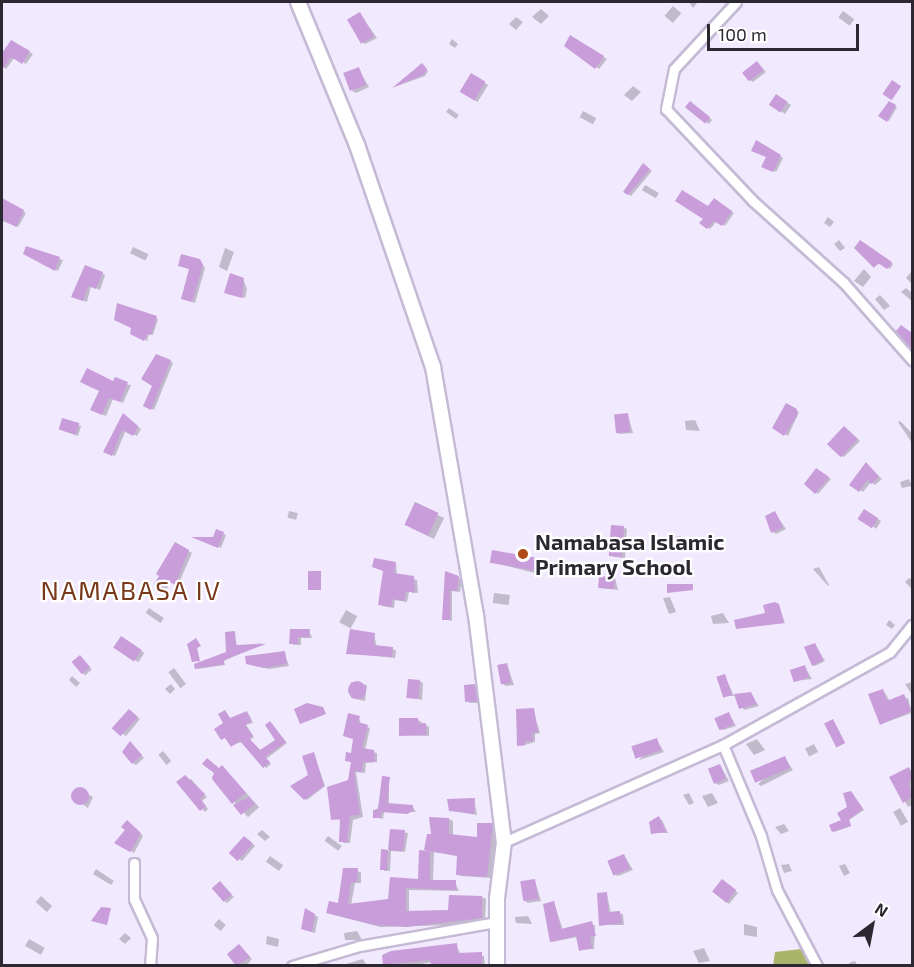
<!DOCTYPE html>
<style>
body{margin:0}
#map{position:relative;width:914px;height:967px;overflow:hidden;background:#f1e9fe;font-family:"Exo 2",sans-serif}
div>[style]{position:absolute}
.forest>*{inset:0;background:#a9b56b}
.shadow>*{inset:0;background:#0003;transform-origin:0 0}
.building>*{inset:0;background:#c89dda;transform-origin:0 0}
.round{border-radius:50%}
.roads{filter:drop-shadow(2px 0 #c5bad5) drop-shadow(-2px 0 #c5bad5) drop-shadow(0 2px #c5bad5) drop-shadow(0 -2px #c5bad5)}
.street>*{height:9px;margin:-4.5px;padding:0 4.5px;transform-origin:4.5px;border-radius:4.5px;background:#fff}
.secondary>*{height:14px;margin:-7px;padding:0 7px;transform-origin:7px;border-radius:7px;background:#fff}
.dots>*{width:16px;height:16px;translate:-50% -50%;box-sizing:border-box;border:3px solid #fff;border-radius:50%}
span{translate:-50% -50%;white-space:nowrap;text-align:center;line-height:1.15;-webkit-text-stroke:4.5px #fff;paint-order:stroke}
.poi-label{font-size:22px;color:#2c2832;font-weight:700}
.left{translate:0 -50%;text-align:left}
.quarter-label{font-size:26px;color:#79391b;letter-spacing:1.5px}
.frame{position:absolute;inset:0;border:3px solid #2c2832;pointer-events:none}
.north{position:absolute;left:842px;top:895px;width:60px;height:60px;-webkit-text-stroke:4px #fff;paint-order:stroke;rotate:32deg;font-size:16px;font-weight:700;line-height:24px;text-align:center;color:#2c2832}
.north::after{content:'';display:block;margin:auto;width:21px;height:27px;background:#2c2832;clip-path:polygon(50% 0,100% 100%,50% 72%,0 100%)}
.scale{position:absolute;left:707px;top:24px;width:152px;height:27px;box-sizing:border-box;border:3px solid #2c2832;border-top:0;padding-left:8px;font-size:18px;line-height:21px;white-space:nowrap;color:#2c2832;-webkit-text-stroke:4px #fff;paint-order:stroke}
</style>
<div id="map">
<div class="forest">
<div style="clip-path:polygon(810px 948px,819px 965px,773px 966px,775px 952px)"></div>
</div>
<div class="shadow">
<div style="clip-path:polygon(689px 2px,695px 2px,697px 3px,693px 8px)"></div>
<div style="left:673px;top:6px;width:11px;height:13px;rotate:41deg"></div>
<div style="clip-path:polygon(541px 9px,549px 16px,541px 24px,532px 17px)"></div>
<div style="left:843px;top:11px;width:14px;height:8px;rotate:36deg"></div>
<div style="clip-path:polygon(360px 14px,377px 38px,365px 44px,362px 42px)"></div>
<div style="clip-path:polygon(516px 17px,523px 22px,516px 30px,509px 24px)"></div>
<div style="clip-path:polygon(571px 37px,607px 59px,599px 69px,596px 67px)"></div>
<div style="clip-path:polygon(452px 39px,458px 44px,455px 48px,449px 44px)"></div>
<div style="clip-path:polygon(11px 42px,33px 54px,26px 64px,15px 57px,6px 69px,2px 66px,2px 56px)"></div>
<div style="clip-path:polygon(757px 63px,766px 72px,753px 82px,750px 80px)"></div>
<div style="clip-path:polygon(422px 65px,428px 71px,425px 76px,394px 87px)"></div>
<div style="clip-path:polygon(358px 68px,369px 87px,356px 93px,352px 91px)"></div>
<div style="left:472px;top:75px;width:19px;height:20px;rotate:32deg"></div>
<div style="clip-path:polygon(633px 86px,641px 92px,632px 101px,624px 95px)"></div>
<div style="clip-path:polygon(776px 96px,791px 105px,785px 114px,771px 104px)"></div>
<div style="clip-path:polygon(889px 103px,897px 107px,889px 121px,880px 115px)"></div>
<div style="clip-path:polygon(693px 105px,712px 120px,709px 124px,706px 122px)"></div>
<div style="left:449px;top:108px;width:12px;height:5px;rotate:35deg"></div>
<div style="left:583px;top:111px;width:15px;height:7px;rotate:28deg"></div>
<div style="clip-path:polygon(757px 142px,783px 158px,776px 172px,763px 166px,768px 157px)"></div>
<div style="clip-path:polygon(643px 165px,652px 171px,631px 196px,625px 192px)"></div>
<div style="left:645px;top:185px;width:16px;height:6px;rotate:30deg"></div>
<div style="clip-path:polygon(2px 200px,26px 213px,18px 227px,2px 221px)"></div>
<div style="clip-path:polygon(715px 200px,734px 213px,725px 226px,717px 221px,710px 229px,702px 223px)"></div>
<div style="clip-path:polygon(828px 217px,834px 222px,830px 227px,824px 223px)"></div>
<div style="clip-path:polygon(839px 240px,845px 248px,840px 251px,834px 244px)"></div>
<div style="clip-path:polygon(860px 242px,893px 264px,890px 269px,881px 263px,875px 266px)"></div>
<div style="left:133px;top:247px;width:17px;height:7px;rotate:25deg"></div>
<div style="clip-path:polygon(27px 248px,63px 260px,58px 271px,25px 254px)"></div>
<div style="clip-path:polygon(225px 248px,234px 252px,227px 271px,219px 267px)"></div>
<div style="clip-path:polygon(200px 260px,205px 268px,195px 303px,186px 300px)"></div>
<div style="clip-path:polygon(864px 269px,871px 277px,863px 287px,854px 281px)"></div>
<div style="clip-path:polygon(912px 271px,912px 284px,906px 278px)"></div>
<div style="clip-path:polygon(102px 273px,105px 275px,100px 290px,91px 286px,87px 302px,73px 297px)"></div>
<div style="clip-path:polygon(243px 279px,247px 289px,245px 298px,229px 294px)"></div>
<div style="clip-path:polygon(906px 288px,912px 293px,912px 301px,901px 292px)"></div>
<div style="clip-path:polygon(880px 295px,890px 306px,884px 310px,875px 299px)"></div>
<div style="clip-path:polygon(118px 305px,158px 319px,153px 335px,149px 334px,147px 341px,131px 333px,133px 327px)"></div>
<div style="clip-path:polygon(170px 361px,173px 363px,154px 410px,145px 405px)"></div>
<div style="clip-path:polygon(114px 383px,131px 385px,123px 403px,113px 399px,106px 416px,95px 411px)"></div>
<div style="clip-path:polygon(787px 405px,799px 412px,788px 436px,774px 427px)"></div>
<div style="clip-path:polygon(628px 415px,633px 433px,620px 434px,617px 432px)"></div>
<div style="clip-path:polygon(127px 417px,141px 429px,137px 436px,126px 430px,115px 456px,108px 453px)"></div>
<div style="clip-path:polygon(695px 420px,700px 431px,686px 430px,685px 421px)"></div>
<div style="clip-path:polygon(900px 421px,912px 433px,912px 443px,898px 422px)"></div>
<div style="clip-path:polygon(78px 425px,81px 426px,78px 436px,63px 431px)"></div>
<div style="clip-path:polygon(845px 428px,860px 441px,844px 457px,841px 455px)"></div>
<div style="clip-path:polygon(867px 464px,882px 479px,875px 485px,871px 482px,863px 492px,851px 485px)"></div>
<div style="clip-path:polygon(817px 470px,831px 479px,818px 494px,815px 492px)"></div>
<div style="clip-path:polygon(909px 479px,912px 486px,902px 488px,900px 482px)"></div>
<div style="left:289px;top:511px;width:9px;height:7px;rotate:13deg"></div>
<div style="left:865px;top:511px;width:19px;height:9px;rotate:32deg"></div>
<div style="clip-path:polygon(775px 513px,786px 529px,776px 534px,773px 532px)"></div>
<div style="clip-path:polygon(438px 515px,444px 518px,434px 539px,411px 528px)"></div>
<div style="clip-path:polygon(623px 527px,627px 529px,625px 558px,614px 557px,611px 555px)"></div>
<div style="clip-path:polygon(217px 531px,226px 535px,221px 548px,196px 538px,214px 538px)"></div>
<div style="clip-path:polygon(681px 537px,686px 549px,662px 549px)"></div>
<div style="clip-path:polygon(175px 544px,192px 553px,178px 585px,171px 581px,166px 590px,156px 584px)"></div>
<div style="clip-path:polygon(375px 559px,396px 564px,397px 575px,417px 580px,418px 593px,409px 592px,407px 602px,395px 600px,394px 608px,382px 606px,384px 571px)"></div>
<div style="clip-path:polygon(536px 560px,541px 563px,539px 574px,491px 562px)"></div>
<div style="clip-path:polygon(819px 567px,829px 585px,828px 586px,813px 569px)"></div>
<div style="clip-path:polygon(446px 573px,462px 579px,460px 592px,452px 591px,452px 621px,444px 619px)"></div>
<div style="clip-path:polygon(615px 578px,618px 590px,600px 588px)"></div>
<div style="clip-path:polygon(909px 578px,912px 580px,912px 589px,905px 582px)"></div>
<div style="left:494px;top:593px;width:16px;height:10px;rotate:7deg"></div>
<div style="clip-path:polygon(670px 597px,676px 612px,669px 614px,663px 598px)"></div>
<div style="clip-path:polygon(779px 606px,785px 623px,737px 628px,766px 614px)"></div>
<div style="left:149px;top:608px;width:18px;height:6px;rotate:34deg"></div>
<div style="left:346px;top:610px;width:13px;height:14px;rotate:29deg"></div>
<div style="clip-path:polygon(723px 613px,729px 623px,713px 624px,711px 616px)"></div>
<div style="clip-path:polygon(889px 620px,895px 625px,892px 629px,886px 625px)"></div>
<div style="clip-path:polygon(291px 630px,309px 631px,312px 638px,301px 638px,301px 645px,293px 645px)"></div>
<div style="clip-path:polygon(234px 633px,237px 646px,263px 643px,224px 661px,225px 665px,197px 669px,228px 653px)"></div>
<div style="clip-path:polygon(374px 635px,377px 647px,396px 650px,395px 658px,348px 653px)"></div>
<div style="left:122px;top:638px;width:27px;height:11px;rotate:34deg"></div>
<div style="clip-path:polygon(815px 644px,825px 661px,815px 666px,813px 665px)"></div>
<div style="clip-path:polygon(284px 652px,289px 666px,269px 669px,250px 665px)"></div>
<div style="left:80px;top:656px;width:18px;height:9px;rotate:49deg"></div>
<div style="clip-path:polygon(507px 664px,514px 685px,506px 686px,503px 684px)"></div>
<div style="clip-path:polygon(805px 667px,812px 679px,795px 681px)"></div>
<div style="left:174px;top:668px;width:20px;height:7px;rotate:53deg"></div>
<div style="clip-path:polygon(72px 676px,80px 683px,76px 687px,69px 680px)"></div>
<div style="clip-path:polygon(725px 676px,734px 696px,750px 694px,759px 706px,744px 710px,736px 696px,724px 696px)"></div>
<div style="clip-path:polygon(419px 681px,423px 683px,422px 700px,408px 697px)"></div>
<div style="clip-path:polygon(351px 682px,367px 685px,365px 701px,351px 698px)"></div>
<div style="clip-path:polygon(912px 682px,912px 695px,905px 684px)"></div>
<div style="clip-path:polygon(171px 684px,175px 689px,170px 694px,165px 689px)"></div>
<div style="clip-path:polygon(475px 686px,480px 703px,470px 703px,467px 701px)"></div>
<div style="clip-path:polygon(883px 690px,890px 701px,908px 698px,912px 713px,881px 724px)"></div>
<div style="clip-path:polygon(533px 710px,540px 733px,535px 734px,535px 742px,521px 746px,518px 745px)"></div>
<div style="clip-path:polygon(225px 712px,231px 720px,249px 714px,253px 723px,246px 725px,254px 737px,250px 740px,261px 751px,277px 740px,270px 723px,287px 743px,266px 759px,271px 764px,266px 768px,242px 742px,232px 745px)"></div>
<div style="clip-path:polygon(132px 713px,140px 719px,126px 736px,115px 729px)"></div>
<div style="clip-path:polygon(729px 714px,736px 726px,723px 730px,719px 728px)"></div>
<div style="clip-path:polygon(359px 717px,361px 725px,370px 728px,365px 750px,377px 753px,377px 762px,366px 763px,365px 773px,356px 772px,363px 817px,353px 820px,350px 843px,343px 843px,342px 820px,333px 819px,350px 782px,352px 763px,347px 760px,353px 755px,354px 739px,347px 737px)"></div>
<div style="clip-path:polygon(418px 720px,429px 727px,429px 736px,401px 735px)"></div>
<div style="clip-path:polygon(757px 739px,765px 750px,754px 755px,746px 744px)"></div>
<div style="clip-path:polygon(657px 740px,664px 752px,639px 760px)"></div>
<div style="clip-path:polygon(130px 742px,144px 758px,136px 765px,133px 763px)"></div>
<div style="left:814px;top:744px;width:9px;height:10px;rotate:63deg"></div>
<div style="left:163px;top:751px;width:13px;height:6px;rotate:51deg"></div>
<div style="clip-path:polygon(314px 754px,325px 786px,307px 800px,293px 786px,310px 775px)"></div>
<div style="clip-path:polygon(785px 758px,793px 770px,761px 786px,758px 784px)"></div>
<div style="clip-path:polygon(720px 765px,729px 781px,719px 785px,715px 783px)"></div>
<div style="left:223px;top:767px;width:54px;height:15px;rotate:48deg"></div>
<div style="clip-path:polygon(908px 769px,912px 773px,912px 805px,908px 807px,891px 777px)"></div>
<div style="clip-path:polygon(389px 778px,389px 805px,413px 807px,416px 812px,384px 812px,383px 819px,374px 817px)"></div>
<div style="clip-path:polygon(191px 779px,207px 797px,202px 801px,208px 809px,205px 812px,178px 783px)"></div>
<div style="clip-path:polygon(76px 788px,93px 797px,88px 808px,71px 796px)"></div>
<div style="clip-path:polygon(689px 793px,694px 803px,689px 805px,683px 795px)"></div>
<div style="clip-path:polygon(712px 793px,718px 803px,708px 807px,702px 796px)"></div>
<div style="clip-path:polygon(852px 793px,864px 810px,849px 820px,851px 826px,834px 832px,844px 821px)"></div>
<div style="clip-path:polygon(474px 799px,477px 815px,450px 810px)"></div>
<div style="left:900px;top:808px;width:16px;height:8px;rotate:60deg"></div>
<div style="clip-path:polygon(659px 818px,662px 820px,668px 833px,653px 833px,653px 819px)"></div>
<div style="clip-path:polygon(449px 819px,453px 821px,453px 836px,478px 838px,492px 824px,496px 827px,491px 878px,461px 876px,457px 874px,458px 856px,434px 852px,433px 881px,455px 882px,459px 891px,409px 890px,409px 912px,450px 911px,482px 897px,486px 899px,485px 919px,455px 925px,380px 927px,331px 914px,339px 905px,344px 869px,361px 872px,361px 883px,355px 883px,351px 905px,390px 901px,392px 878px,420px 881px,420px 852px,431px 852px,426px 849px,432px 836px)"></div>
<div style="clip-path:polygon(130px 824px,143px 836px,134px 853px,116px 842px)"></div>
<div style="clip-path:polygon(784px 824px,789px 831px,781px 834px,775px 827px)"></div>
<div style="clip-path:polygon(262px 830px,270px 837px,265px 841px,257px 834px)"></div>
<div style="clip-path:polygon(391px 830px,408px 833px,405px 852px,391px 851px,390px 871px,384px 871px,382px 851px,389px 851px)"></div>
<div style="left:328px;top:836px;width:17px;height:6px;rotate:36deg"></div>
<div style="clip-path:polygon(248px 839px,255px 846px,242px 861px,239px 859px)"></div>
<div style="clip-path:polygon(624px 855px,633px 870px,618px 876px,614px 874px)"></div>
<div style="left:270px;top:856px;width:16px;height:7px;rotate:35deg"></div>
<div style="clip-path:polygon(789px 864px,792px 871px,784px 873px,781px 865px)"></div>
<div style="clip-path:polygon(845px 864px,850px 873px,844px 876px,839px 866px)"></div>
<div style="clip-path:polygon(96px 869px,114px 881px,111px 885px,93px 874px)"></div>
<div style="clip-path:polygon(535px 881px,541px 901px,528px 903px,525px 901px)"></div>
<div style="clip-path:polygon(220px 883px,234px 897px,227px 903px,224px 901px)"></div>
<div style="clip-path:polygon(726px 883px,738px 893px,729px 904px,726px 902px)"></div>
<div style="clip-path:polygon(607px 894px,611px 914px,623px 914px,624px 925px,600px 925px)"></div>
<div style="left:41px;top:896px;width:15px;height:8px;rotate:42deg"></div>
<div style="clip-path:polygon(554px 903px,563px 930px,595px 925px,594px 949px,580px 950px,577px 937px,552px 942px)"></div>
<div style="clip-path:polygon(306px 910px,318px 917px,315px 933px,302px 929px)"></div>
<div style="clip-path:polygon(528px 916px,532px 924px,516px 923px,515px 917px)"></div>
<div style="left:219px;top:919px;width:9px;height:8px;rotate:41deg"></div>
<div style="clip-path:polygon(744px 924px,757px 927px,757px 937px,744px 935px)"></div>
<div style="clip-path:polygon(357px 931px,362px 940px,345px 940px,344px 933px)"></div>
<div style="clip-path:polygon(125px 933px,131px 938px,125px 944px,119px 939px)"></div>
<div style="clip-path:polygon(267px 936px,279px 939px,278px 947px,266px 944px)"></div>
<div style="left:29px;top:939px;width:18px;height:8px;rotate:29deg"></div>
<div style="clip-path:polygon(239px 945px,252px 959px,246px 966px,238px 966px,229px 954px)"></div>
<div style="clip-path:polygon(456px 945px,461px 955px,484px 956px,485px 966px,433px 966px,432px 962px,411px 966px,385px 964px)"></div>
<div style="clip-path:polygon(704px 948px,710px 961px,699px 963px,693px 951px)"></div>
<div style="clip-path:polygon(363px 959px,367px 966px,339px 966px)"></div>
<div style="clip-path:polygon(855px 961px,858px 966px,850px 966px,849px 963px)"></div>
</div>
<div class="building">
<div style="left:360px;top:12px;width:28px;height:15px;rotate:60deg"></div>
<div style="clip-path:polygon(570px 35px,604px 56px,595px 69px,564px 46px)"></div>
<div style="clip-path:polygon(11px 40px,30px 51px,22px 64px,11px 57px,2px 70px,2px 53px)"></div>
<div style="left:757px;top:61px;width:11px;height:19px;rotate:52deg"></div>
<div style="clip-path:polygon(422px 63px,427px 69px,423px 75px,392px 88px)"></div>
<div style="left:359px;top:67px;width:19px;height:17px;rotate:69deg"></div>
<div style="left:471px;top:73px;width:17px;height:22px;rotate:31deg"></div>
<div style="left:892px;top:80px;width:11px;height:17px;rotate:34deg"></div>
<div style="left:776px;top:94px;width:14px;height:13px;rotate:34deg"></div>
<div style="left:690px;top:101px;width:26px;height:8px;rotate:39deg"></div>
<div style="clip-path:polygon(889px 101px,896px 105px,887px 122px,878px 116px)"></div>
<div style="clip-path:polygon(756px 140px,781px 155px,773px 172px,761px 167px,766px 157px,751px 151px)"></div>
<div style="clip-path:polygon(643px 163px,650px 169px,628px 195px,623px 192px)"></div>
<div style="clip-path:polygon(682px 190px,708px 206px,714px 198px,732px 211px,722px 226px,714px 221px,707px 229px,699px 223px,703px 219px,675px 201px)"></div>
<div style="clip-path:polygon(2px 198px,24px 210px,16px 227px,2px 219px)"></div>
<div style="clip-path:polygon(860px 240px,892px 262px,887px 269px,878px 263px,874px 268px,854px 248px)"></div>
<div style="clip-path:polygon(26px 246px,60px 257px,55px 271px,23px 254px)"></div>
<div style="clip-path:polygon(181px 254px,200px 259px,203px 265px,192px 302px,181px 299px,189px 269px,178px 266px)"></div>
<div style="clip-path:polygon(85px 265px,103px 272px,96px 289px,88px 286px,83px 301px,71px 297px)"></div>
<div style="clip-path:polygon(230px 273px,244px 278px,242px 298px,224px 293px)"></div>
<div style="clip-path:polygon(117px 303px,157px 316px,151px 335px,147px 334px,144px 341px,130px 334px,131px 328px,114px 320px)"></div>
<div style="clip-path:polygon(901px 325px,912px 333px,912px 350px,896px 331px)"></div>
<div style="clip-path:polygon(156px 354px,171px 360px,151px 410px,143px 406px,152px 386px,141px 379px)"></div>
<div style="clip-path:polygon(87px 368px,113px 381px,115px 377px,128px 382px,120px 402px,109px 398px,102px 415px,90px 410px,99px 391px,80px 382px)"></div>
<div style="clip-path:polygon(786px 403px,797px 409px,797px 416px,784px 436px,772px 428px)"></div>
<div style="clip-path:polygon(123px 413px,138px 426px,133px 436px,122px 430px,112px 456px,103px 452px)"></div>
<div style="left:628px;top:413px;width:19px;height:14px;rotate:84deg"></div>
<div style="left:62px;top:418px;width:18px;height:12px;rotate:16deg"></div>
<div style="left:844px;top:426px;width:19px;height:25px;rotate:43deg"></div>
<div style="clip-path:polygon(866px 462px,879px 477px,871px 484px,867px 480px,859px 492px,849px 485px)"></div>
<div style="clip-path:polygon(816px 468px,829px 477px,815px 494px,804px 484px)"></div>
<div style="left:415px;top:502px;width:26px;height:25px;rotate:25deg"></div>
<div style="left:864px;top:509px;width:17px;height:12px;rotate:33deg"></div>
<div style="clip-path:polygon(775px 511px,783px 527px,771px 533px,765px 516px)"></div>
<div style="left:611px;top:525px;width:13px;height:31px;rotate:4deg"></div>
<div style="clip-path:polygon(216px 529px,224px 532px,218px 548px,191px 537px,213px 537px)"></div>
<div style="left:681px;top:536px;width:11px;height:22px;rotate:80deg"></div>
<div style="clip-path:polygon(175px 542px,189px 550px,175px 585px,168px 581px,162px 589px,154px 584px,159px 576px,156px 574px)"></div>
<div style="left:492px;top:550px;width:45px;height:13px;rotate:10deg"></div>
<div style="clip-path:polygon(374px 558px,396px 562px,394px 573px,414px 576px,415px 593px,406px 591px,404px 601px,392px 599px,391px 607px,378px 605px,383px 571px,372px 567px)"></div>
<div style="left:308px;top:571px;width:13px;height:19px"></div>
<div style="clip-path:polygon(445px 571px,459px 576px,457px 591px,450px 590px,450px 620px,442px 620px)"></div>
<div style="left:599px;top:576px;width:16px;height:12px;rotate:4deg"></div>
<div style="clip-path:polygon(667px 584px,693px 584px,693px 590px,667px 593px)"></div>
<div style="clip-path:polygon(775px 602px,779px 604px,784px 623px,736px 629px,734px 620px,765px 613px,763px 605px)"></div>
<div style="clip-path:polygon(290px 629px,310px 629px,309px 637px,298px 637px,298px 644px,289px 644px)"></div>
<div style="clip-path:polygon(350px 629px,375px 633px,374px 645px,393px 647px,392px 657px,346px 654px)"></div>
<div style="clip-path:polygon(235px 631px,236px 645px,266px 644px,224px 660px,224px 664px,195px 669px,194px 664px,226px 652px,225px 632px)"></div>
<div style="left:121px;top:636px;width:25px;height:14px;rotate:34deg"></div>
<div style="clip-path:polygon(196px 638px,201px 646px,197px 648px,200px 661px,192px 662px,187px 644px)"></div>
<div style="clip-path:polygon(815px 643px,823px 660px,812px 666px,804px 647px)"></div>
<div style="clip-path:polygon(285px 651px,287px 664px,265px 668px,246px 664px,245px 656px)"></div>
<div style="left:80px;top:655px;width:16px;height:11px;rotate:50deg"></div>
<div style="left:507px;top:663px;width:20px;height:10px;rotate:79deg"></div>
<div style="left:805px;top:665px;width:13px;height:16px;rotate:72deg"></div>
<div style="left:725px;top:674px;width:22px;height:9px;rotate:72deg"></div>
<div style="left:408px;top:679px;width:12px;height:19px;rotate:5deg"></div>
<div class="round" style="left:348px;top:681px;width:18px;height:18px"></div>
<div style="clip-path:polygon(475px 684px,478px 701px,465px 702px,464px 685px)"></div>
<div style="clip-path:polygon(883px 689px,887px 701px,904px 694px,911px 711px,880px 725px,868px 694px)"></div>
<div style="clip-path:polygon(751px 692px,757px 704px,739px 709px,734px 694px)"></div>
<div style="clip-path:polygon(307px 703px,323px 707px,326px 714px,300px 724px,294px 709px)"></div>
<div style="clip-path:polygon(534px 708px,538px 732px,532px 733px,533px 741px,525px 741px,525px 745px,517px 746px,516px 709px)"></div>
<div style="left:129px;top:709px;width:12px;height:26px;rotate:42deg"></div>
<div style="clip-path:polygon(225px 710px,230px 718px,247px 711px,251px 722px,245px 724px,253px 736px,249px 738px,260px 750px,275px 740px,265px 725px,270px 721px,286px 742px,265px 757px,270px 762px,263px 768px,240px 741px,231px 747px,225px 738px,221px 740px,214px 729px,223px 723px,218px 714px)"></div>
<div style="left:729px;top:712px;width:13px;height:16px;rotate:67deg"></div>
<div style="clip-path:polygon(348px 713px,360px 716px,358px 722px,368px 725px,362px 748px,374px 750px,375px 762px,363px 762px,362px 772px,354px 771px,360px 815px,350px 816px,347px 842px,339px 842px,340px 819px,331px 820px,327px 787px,348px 780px,351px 762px,345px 761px,346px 752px,351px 753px,353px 739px,343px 736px)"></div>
<div style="clip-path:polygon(399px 718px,418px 718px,419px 724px,426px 723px,426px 735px,399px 736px)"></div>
<div style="left:833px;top:719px;width:27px;height:10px;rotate:63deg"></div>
<div style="left:657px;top:738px;width:13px;height:27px;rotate:72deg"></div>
<div style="clip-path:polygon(130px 741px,142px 755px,132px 764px,122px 752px)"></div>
<div style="clip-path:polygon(314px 752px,324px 786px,304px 800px,290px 786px,308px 775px,302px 756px)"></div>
<div style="left:785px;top:756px;width:13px;height:38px;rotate:67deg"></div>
<div style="clip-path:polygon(207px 758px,219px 768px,222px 765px,246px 793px,232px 804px,212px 779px,214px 773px,202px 764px)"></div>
<div style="left:720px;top:764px;width:16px;height:13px;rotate:68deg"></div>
<div style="clip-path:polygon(909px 767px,912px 774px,909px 785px,912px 797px,903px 803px,889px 777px)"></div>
<div style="clip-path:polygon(185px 775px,205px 794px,200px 799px,206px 806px,200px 811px,176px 782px)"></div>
<div style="clip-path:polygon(382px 776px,390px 777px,387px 803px,413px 805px,413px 811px,407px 814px,381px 812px,381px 818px,373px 818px,373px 810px,378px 809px)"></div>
<div class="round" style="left:71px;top:787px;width:18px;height:18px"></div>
<div style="clip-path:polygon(851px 791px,863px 809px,849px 819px,851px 826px,832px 832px,829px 825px,841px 820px,837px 813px,847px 807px,843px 793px)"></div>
<div style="clip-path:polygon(249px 797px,255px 804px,241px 815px,233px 805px)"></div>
<div style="clip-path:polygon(475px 798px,474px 814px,449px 811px,447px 799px)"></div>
<div style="clip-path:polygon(659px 816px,666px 832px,651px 834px,649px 822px)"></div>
<div style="clip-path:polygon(429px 817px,449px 818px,449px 834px,477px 837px,477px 823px,493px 823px,487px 877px,456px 875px,457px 856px,424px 850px,427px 834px,431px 834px)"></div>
<div style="clip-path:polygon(127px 820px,141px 833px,130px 852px,114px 843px,125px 830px,121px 827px)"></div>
<div style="clip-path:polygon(390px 829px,405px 830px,404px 845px,402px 851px,388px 850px,387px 870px,380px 870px,381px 849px,388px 850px)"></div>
<div style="left:244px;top:836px;width:12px;height:23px;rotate:42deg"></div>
<div style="clip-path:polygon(419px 850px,430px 851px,430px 880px,456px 880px,456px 890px,406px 888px,406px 911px,448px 910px,449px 895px,482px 896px,482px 918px,407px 927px,375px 925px,326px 913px,329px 901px,338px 903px,343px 868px,358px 868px,357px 882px,351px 882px,348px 904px,388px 899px,390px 877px,418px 879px)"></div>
<div style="left:624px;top:854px;width:16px;height:18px;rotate:68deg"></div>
<div style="left:535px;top:879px;width:20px;height:15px;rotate:81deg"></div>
<div style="left:722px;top:879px;width:18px;height:16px;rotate:38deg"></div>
<div style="left:220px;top:881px;width:18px;height:11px;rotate:49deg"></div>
<div style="clip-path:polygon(607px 892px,608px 912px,620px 911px,622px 923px,599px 926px,597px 893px)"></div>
<div style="clip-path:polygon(554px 901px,561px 929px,592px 921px,596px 936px,590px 937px,592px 948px,579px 951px,576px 936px,550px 942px,543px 904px)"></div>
<div style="clip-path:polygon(101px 907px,111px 908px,107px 925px,91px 921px)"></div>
<div style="clip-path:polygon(305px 908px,315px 914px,312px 932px,301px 929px)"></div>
<div style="clip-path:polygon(457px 943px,458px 953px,482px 952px,482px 965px,431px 966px,430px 960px,383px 965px,382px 955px,391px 951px)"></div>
<div style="clip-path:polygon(239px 944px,250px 957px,236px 966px,227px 954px)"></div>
</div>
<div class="roads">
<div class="street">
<div style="left:736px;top:2px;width:91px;rotate:132.8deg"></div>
<div style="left:674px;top:69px;width:41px;rotate:101.3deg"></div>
<div style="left:666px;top:109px;width:127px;rotate:46.6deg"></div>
<div style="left:753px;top:201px;width:122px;rotate:42deg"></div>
<div style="left:844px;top:283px;width:103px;rotate:48.6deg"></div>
<div style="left:723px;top:745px;width:99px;rotate:67.3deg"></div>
<div style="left:761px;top:836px;width:56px;rotate:73.5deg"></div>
<div style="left:777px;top:890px;width:86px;rotate:62.2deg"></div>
<div style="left:504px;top:842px;width:240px;rotate:-23.9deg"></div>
<div style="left:723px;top:745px;width:191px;rotate:-29.1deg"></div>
<div style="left:890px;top:652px;width:35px;rotate:-51deg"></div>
<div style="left:134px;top:863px;width:36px;rotate:90deg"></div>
<div style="left:134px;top:899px;width:43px;rotate:65.2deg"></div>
<div style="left:152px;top:938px;width:28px;rotate:94deg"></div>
<div style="left:292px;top:966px;width:70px;rotate:-16.6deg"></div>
<div style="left:359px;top:946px;width:140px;rotate:-9.9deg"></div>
</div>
<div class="secondary">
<div style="left:298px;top:2px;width:155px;rotate:67.6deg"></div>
<div style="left:357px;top:145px;width:235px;rotate:71.1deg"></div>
<div style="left:433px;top:367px;width:252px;rotate:80.2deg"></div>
<div style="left:476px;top:615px;width:229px;rotate:83deg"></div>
<div style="left:504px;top:842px;width:56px;rotate:97.1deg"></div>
<div style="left:497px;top:898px;width:68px;rotate:90deg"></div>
</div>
</div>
<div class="dots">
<div style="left:523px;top:554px;background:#ad4a16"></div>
</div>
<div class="poi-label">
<span class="left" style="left:535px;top:554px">Namabasa Islamic<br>Primary School</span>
</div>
<div class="quarter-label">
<span style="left:131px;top:590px">NAMABASA IV</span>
</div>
<div class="frame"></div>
<div class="north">N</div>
<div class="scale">100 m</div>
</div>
